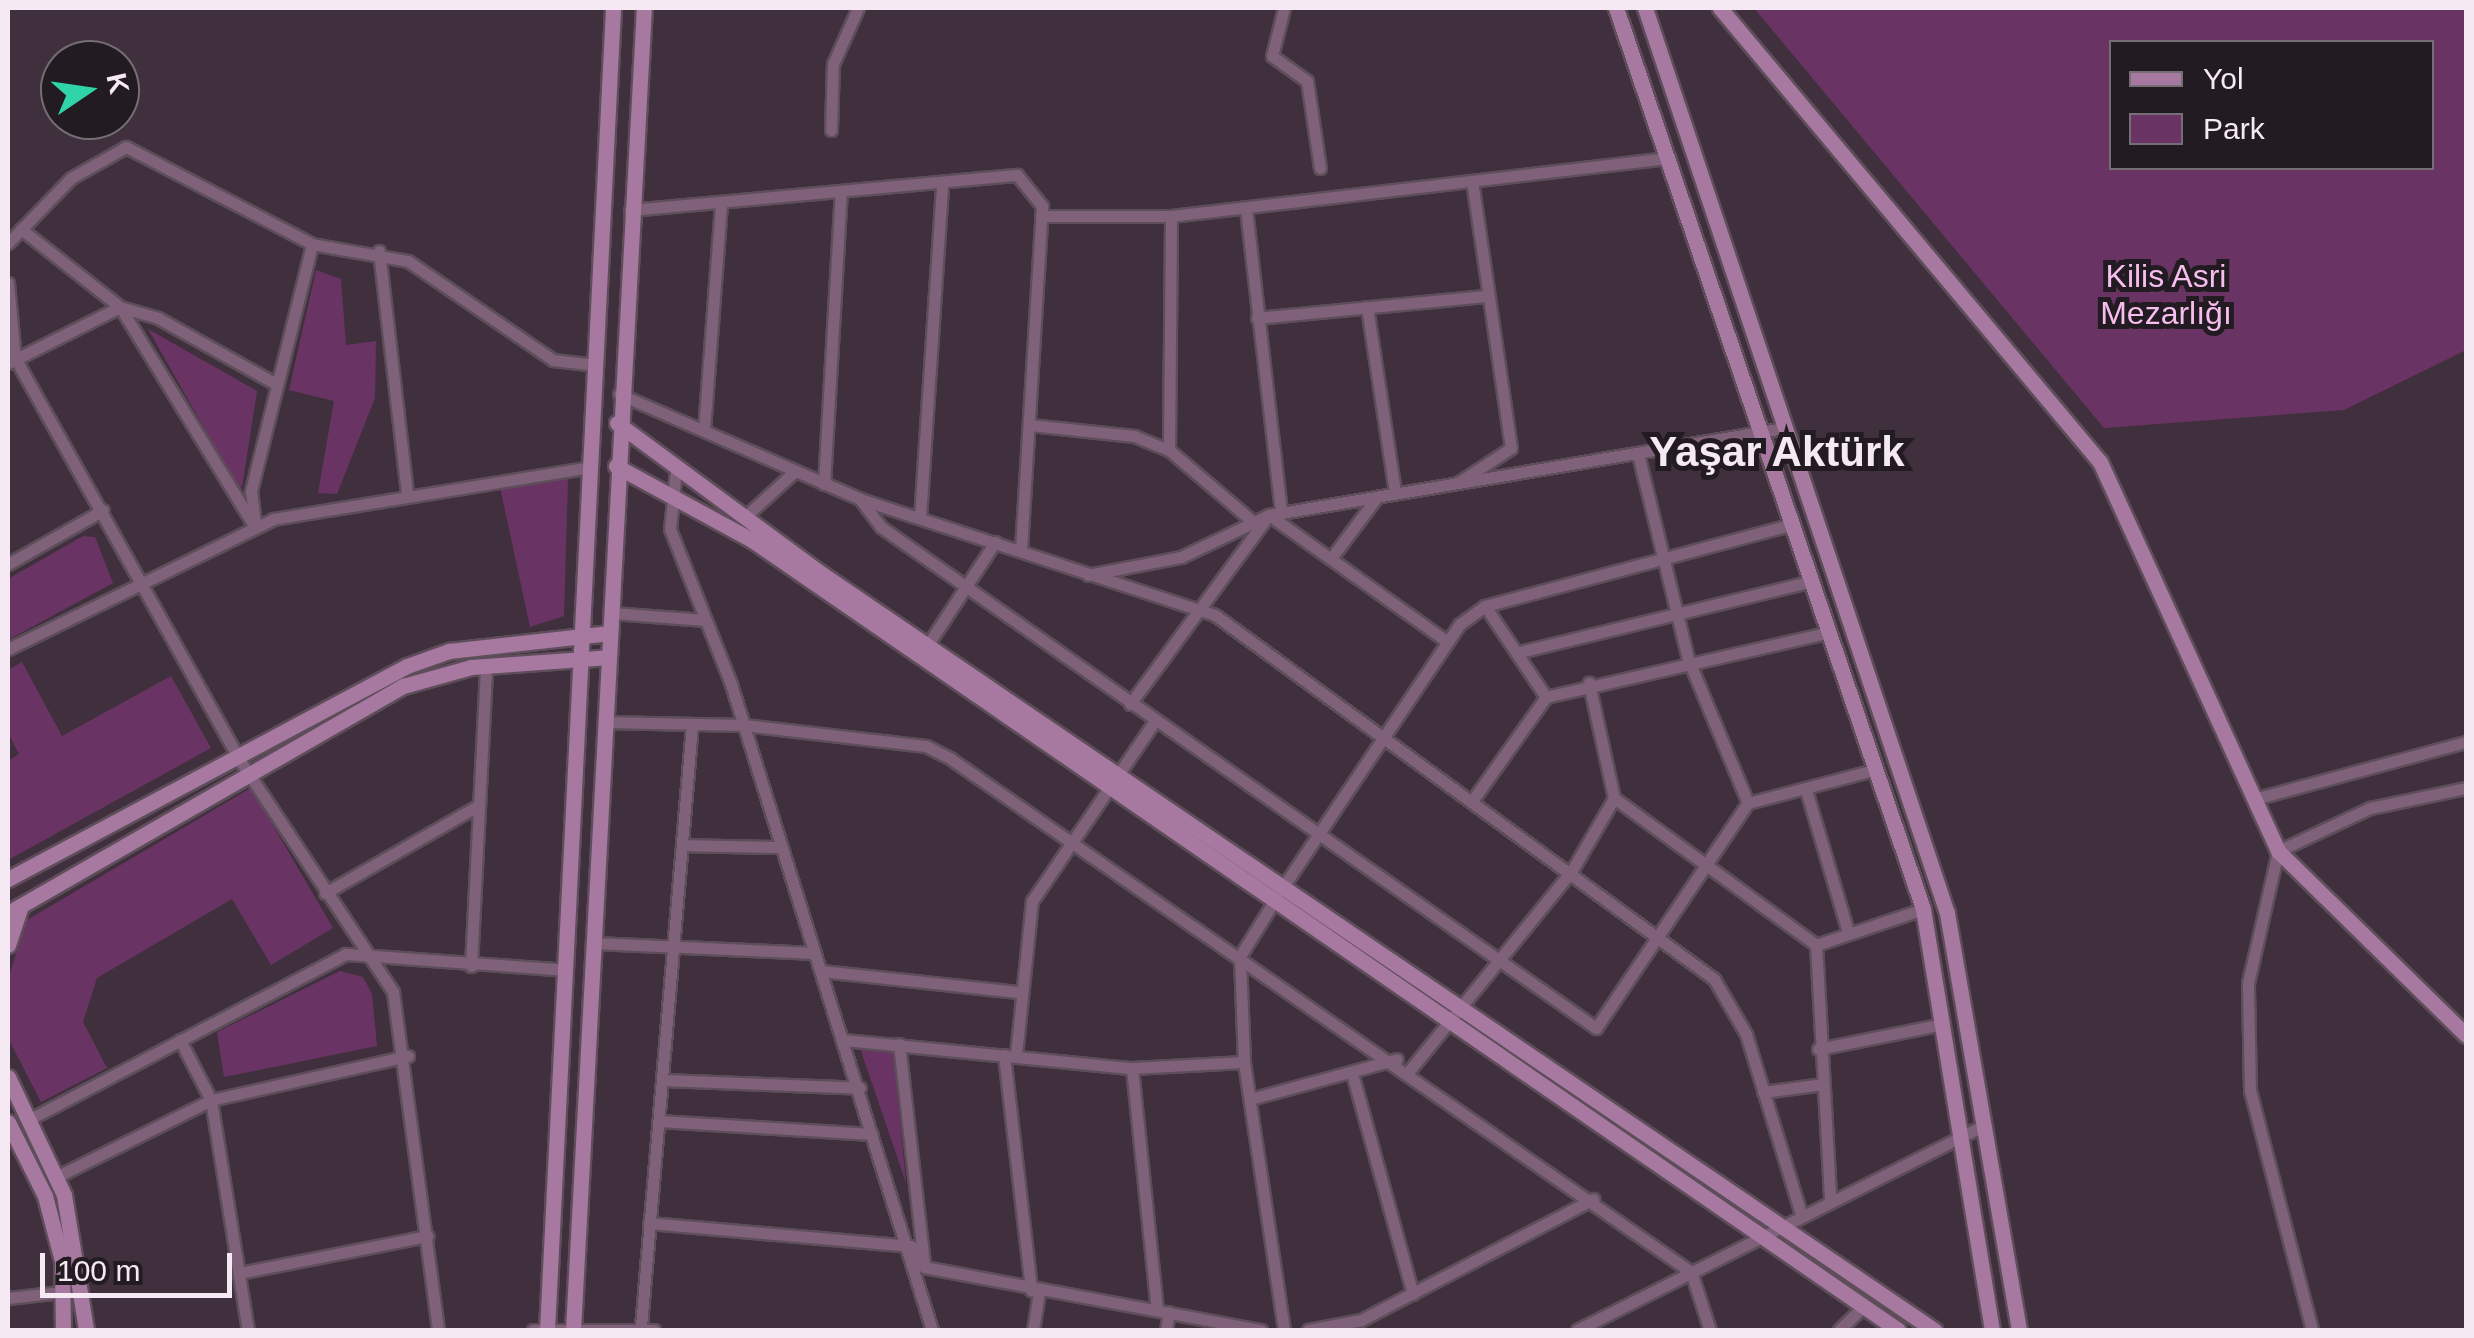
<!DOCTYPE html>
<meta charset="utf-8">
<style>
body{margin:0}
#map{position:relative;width:2474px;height:1338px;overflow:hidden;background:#40303d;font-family:Helvetica,sans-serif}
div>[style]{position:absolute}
.green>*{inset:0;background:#693463}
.roads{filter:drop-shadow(2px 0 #5d4e5a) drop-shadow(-2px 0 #5d4e5a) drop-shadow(0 2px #5d4e5a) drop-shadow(0 -2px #5d4e5a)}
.street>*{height:11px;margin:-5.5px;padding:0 5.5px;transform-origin:5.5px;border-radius:5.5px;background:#7f617a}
.secondary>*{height:15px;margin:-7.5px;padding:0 7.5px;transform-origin:7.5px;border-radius:7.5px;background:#a778a0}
span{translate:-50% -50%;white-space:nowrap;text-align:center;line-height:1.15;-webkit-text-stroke:10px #221b21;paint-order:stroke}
.park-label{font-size:32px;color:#f6beed}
.district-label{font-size:42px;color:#f5eaf3;font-weight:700}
.frame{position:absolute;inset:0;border:10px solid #f5eaf3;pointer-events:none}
.legend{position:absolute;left:2109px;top:40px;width:325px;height:130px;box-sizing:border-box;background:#221b21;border:2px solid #766e75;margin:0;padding:12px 18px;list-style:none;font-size:30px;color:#f5eaf3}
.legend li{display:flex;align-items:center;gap:20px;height:50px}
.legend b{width:50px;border:2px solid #766e75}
.north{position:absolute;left:40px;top:40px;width:100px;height:100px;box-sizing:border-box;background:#221b21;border:2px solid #766e75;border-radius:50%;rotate:77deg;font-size:28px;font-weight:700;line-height:40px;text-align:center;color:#f5eaf3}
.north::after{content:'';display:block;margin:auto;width:35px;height:45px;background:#31d4a9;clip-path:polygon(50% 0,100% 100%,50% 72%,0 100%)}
.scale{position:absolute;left:40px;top:1253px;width:192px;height:45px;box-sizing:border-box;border:5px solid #f5eaf3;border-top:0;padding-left:12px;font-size:30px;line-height:35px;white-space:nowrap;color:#f5eaf3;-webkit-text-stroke:8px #221b21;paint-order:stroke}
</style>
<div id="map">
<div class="green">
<div style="clip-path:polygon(evenodd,1754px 8px,2466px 8px,2466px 350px,2344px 410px,2104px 428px,1754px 8px,2432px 42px,2432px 168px,2112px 168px,2112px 42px,2432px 42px)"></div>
<div style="clip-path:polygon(316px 270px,341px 279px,346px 345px,376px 341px,375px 398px,337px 494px,318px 493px,334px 401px,289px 390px)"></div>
<div style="clip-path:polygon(148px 329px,257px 391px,242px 487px,237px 486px)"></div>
<div style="clip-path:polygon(568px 478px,564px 616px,530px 627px,500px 487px)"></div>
<div style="clip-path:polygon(83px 536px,95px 537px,113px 583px,8px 640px,8px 579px)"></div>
<div style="clip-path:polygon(22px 662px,62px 736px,171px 676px,211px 748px,8px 860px,8px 761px,19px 754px,8px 733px,8px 670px)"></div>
<div style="clip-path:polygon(251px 788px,333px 928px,271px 965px,232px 899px,97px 978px,83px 1022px,107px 1068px,41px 1102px,8px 1038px,8px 979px,27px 920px)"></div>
<div style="clip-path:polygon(340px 971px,363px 977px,372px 994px,377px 1046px,224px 1077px,217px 1032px)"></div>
<div style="clip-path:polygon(859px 1045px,893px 1047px,906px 1183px)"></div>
</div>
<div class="roads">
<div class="street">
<div style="left:1284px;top:8px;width:49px;rotate:104deg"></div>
<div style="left:1272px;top:56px;width:43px;rotate:35.5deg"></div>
<div style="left:1307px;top:81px;width:88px;rotate:81.5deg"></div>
<div style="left:831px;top:130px;width:66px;rotate:-88.3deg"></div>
<div style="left:833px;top:64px;width:61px;rotate:-65.9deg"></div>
<div style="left:1246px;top:209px;width:306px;rotate:83.4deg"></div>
<div style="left:630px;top:210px;width:389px;rotate:-5.2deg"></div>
<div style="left:1017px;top:175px;width:40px;rotate:51deg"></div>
<div style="left:1042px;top:206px;width:343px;rotate:93.5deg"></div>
<div style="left:1041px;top:216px;width:130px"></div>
<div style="left:1171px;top:216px;width:500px;rotate:-6.66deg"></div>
<div style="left:21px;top:229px;width:126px;rotate:38.2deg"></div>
<div style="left:120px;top:307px;width:258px;rotate:58.5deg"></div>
<div style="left:8px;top:243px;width:91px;rotate:-45.9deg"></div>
<div style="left:71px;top:178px;width:63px;rotate:-29.4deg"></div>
<div style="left:126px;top:147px;width:210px;rotate:27.5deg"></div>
<div style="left:312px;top:244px;width:97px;rotate:10deg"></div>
<div style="left:408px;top:261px;width:176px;rotate:34.3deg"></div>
<div style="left:553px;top:360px;width:43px;rotate:6.6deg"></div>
<div style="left:379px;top:251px;width:243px;rotate:83.4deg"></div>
<div style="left:8px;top:283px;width:75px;rotate:84.7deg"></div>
<div style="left:15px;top:358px;width:456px;rotate:60.8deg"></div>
<div style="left:237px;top:756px;width:283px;rotate:56.5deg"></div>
<div style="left:393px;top:992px;width:341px;rotate:82.4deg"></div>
<div style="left:1367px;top:307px;width:188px;rotate:81.4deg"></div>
<div style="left:1257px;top:318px;width:229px;rotate:-5.5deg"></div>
<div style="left:8px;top:363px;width:125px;rotate:-26.6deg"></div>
<div style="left:120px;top:307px;width:40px;rotate:16deg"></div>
<div style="left:158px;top:318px;width:135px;rotate:29.2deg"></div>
<div style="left:619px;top:394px;width:263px;rotate:23.5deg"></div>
<div style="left:860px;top:499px;width:373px;rotate:18.1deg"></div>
<div style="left:1215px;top:615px;width:618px;rotate:36.11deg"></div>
<div style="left:1714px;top:979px;width:64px;rotate:59.8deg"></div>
<div style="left:1746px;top:1034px;width:188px;rotate:73deg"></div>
<div style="left:1030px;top:425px;width:105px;rotate:6deg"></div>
<div style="left:1134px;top:436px;width:38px;rotate:22deg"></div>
<div style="left:1169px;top:450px;width:108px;rotate:40.5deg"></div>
<div style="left:704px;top:430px;width:227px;rotate:-85.7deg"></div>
<div style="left:1169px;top:450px;width:234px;rotate:-89.5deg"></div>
<div style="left:676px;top:469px;width:60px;rotate:95.7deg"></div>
<div style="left:670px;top:529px;width:167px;rotate:68.5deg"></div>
<div style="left:731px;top:684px;width:677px;rotate:72.72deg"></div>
<div style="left:1459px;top:482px;width:62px;rotate:-33.2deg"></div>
<div style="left:1511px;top:448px;width:264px;rotate:-98.3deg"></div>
<div style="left:824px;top:484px;width:291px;rotate:-86.7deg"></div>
<div style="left:860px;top:499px;width:35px;rotate:53deg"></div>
<div style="left:881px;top:527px;width:873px;rotate:35.02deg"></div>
<div style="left:1596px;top:1028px;width:272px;rotate:-56deg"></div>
<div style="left:1748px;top:803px;width:156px;rotate:-112.6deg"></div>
<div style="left:1688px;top:659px;width:211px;rotate:-103.7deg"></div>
<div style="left:747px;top:515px;width:64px;rotate:-42.5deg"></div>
<div style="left:920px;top:518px;width:336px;rotate:-86.2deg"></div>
<div style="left:255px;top:523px;width:32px;rotate:-97deg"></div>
<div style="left:251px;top:491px;width:254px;rotate:-76.1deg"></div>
<div style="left:1332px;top:557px;width:75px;rotate:-53.1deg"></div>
<div style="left:8px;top:564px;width:109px;rotate:-29.6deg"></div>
<div style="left:1088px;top:575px;width:95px;rotate:-11deg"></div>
<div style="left:1181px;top:557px;width:98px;rotate:-25.5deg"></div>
<div style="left:1269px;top:515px;width:522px;rotate:-9.59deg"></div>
<div style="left:1485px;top:606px;width:110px;rotate:56.2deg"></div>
<div style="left:612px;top:613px;width:93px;rotate:4.3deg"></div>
<div style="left:8px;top:649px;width:295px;rotate:-26.1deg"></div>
<div style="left:273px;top:519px;width:322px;rotate:-9.3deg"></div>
<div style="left:925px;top:649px;width:128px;rotate:-56.8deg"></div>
<div style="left:1519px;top:652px;width:298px;rotate:-13.6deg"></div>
<div style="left:1130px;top:704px;width:235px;rotate:-53.7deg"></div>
<div style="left:1269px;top:515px;width:219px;rotate:35.4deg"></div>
<div style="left:605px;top:722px;width:139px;rotate:1.2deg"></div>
<div style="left:744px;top:725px;width:183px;rotate:6.6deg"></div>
<div style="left:926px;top:746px;width:28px;rotate:27deg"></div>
<div style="left:951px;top:759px;width:900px;rotate:34.73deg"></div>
<div style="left:1691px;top:1272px;width:61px;rotate:71.9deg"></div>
<div style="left:1806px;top:790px;width:144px;rotate:73.5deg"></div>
<div style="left:1614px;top:798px;width:250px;rotate:36deg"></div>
<div style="left:1816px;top:945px;width:254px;rotate:86.8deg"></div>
<div style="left:2258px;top:798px;width:215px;rotate:-15.1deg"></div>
<div style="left:1472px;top:801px;width:128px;rotate:-54.6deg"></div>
<div style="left:1546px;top:697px;width:290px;rotate:-12.9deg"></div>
<div style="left:1748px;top:803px;width:130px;rotate:-14.7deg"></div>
<div style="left:682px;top:845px;width:99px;rotate:1.2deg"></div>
<div style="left:325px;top:893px;width:177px;rotate:-29.7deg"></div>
<div style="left:594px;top:943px;width:221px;rotate:2.6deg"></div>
<div style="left:1816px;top:945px;width:113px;rotate:-18.6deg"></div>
<div style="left:471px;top:966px;width:300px;rotate:-87.1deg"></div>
<div style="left:822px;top:971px;width:196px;rotate:6.1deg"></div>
<div style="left:180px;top:1040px;width:68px;rotate:62.7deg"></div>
<div style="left:211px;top:1100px;width:233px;rotate:80.9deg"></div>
<div style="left:844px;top:1040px;width:289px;rotate:5.6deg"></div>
<div style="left:1132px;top:1068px;width:112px;rotate:-3.1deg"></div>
<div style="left:899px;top:1044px;width:219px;rotate:83.5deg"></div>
<div style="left:1818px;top:1049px;width:127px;rotate:-11.3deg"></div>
<div style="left:1004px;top:1055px;width:237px;rotate:83.4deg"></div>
<div style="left:1016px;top:1055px;width:155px;rotate:-84.1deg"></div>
<div style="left:1032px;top:901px;width:217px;rotate:-55.7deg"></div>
<div style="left:1132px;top:1068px;width:243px;rotate:84.1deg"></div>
<div style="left:1409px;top:1071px;width:257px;rotate:-50.9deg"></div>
<div style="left:1571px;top:872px;width:86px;rotate:-59.8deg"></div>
<div style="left:1614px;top:798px;width:118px;rotate:-102.3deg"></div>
<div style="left:1352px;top:1073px;width:229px;rotate:74.6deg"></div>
<div style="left:664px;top:1080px;width:196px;rotate:2.3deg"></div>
<div style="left:1763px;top:1092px;width:61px;rotate:-7.6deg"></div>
<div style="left:1250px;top:1099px;width:152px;rotate:-15.2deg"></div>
<div style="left:30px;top:1119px;width:356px;rotate:-27.6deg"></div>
<div style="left:345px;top:954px;width:222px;rotate:4.1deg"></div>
<div style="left:659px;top:1121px;width:213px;rotate:3.5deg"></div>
<div style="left:56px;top:1177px;width:173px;rotate:-26.4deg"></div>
<div style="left:211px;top:1100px;width:202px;rotate:-12.6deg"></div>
<div style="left:649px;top:1223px;width:263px;rotate:5deg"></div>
<div style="left:911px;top:1246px;width:25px;rotate:58deg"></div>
<div style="left:924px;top:1267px;width:343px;rotate:10.6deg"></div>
<div style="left:239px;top:1273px;width:192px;rotate:-11.1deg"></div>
<div style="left:8px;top:1298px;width:54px;rotate:-6.3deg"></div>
<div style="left:641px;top:1326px;width:603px;rotate:-85.15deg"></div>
<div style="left:533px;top:1330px;width:121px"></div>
<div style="left:1033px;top:1330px;width:37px;rotate:-81deg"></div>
<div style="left:1166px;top:1330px;width:18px;rotate:-81deg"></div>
<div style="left:1284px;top:1330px;width:271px;rotate:-98.5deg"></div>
<div style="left:1244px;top:1062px;width:106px;rotate:-92.2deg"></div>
<div style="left:1240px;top:956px;width:81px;rotate:-58.1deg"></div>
<div style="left:1283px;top:887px;width:317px;rotate:-56.1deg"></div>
<div style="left:1460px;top:624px;width:31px;rotate:-36deg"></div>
<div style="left:1485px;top:606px;width:315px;rotate:-14.9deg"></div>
<div style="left:1308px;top:1330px;width:54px;rotate:-10.7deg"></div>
<div style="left:1361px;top:1320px;width:262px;rotate:-27.5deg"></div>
<div style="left:1577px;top:1330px;width:457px;rotate:-26.7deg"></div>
<div style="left:1839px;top:1330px;width:33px;rotate:-44deg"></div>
<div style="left:2312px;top:1330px;width:247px;rotate:-104.5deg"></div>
<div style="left:2250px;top:1091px;width:108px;rotate:-91.1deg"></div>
<div style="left:2248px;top:983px;width:135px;rotate:-77.2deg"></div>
<div style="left:2278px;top:851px;width:102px;rotate:-25.1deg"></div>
<div style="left:2370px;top:808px;width:98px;rotate:-11.8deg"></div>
</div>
<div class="secondary">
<div style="left:1616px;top:8px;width:952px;rotate:71.18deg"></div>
<div style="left:1923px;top:909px;width:427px;rotate:80.7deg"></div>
<div style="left:1645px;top:8px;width:954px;rotate:71.55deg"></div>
<div style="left:1947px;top:913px;width:423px;rotate:80.2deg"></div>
<div style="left:1720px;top:8px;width:592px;rotate:50.07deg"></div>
<div style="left:2100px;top:462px;width:428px;rotate:65.4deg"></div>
<div style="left:2278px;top:851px;width:263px;rotate:44.4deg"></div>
<div style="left:617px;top:423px;width:255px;rotate:36.4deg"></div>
<div style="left:822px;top:574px;width:1345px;rotate:34.21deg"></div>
<div style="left:616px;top:466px;width:155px;rotate:28.6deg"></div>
<div style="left:752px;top:540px;width:1392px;rotate:34.58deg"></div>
<div style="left:8px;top:879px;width:452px;rotate:-28.1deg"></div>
<div style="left:407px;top:666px;width:45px;rotate:-19.7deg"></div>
<div style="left:449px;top:651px;width:162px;rotate:-6.4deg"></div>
<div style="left:8px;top:913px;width:456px;rotate:-29.9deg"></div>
<div style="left:403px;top:686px;width:71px;rotate:-15.6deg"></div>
<div style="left:471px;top:667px;width:138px;rotate:-4.1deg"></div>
<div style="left:8px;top:945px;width:41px;rotate:-71.6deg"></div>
<div style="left:8px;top:1077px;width:131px;rotate:64.6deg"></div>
<div style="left:64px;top:1195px;width:137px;rotate:80.7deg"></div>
<div style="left:8px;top:1122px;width:83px;rotate:63.4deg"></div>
<div style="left:45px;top:1196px;width:67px;rotate:75.3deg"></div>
<div style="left:62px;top:1261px;width:69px;rotate:89.2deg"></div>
<div style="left:547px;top:1330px;width:1324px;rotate:-87.14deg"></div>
<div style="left:573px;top:1330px;width:1324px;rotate:-86.93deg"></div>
</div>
</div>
<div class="park-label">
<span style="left:2166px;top:295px">Kilis Asri<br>Mezarlığı</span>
</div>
<div class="district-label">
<span style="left:1777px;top:452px">Yaşar Aktürk</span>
</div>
<div class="frame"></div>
<ul class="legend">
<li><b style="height:12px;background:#a778a0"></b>Yol</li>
<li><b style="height:28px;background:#693463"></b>Park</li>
</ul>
<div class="north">K</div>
<div class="scale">100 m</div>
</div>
